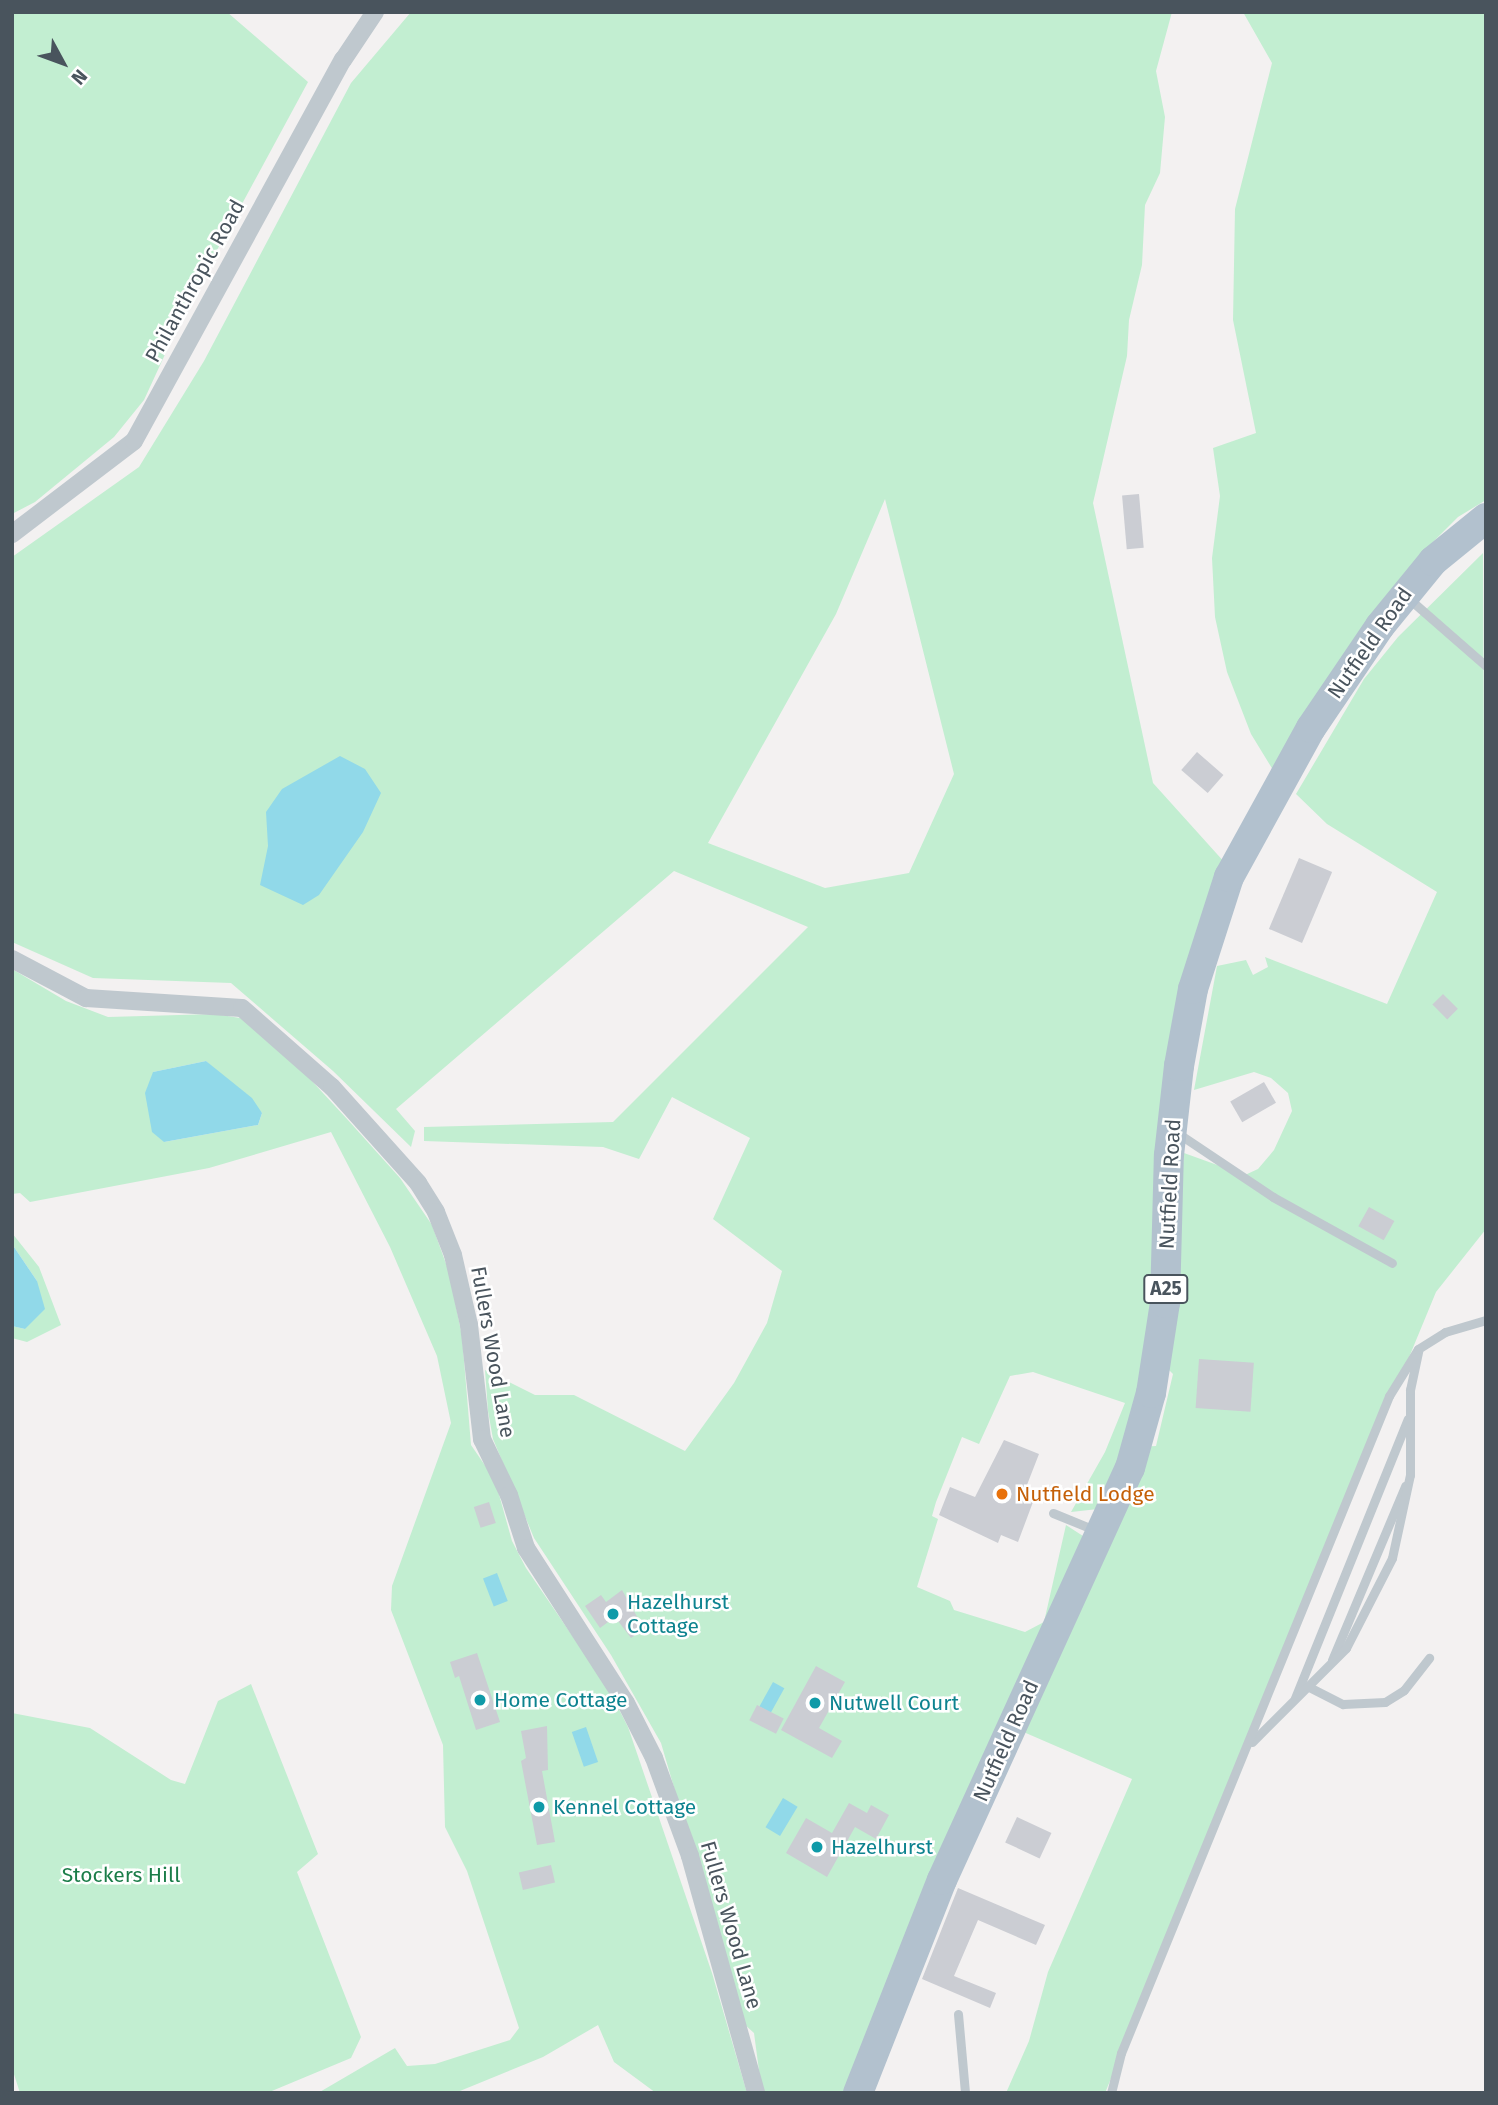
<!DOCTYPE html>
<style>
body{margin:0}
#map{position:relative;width:1498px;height:2105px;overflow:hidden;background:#f3f1f1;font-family:"Fira Sans",sans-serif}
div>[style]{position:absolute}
.green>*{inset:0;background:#c2eed1}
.water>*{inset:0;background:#91d9e9;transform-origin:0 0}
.building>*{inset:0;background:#cbcdd3;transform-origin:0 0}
.lane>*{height:9px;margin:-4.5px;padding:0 4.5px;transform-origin:4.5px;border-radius:4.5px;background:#bfc8ce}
.street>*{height:18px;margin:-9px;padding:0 9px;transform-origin:9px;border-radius:9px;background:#bfc8ce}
.primary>*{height:30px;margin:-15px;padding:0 15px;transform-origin:15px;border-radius:15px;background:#b2c1ce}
.dots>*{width:19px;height:19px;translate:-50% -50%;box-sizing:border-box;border:4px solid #fff;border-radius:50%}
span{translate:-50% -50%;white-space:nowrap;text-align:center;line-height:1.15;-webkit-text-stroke:5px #fff;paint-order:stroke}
.shield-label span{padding:2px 5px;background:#fff;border:2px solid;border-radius:5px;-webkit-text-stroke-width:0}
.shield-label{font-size:19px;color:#49545d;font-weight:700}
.street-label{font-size:21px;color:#49545d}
.food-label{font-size:21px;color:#c56008}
.left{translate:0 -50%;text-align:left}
.culture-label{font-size:21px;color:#0d838f}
.park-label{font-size:21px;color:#1b7d49}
.frame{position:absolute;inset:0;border:14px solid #49545d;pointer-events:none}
.north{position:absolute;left:28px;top:28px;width:70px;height:70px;-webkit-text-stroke:5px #fff;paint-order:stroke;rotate:131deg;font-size:19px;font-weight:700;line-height:28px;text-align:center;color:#49545d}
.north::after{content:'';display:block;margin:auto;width:24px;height:32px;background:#49545d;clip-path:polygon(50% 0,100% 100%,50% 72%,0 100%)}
</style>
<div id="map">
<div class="green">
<div style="clip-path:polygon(12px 12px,227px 12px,308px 82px,191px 298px,144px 400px,114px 437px,35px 502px,12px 514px)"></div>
<div style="clip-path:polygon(evenodd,411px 12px,1172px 12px,1156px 71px,1165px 117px,1160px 173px,1145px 205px,1142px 265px,1129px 320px,1127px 356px,1093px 503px,1153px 783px,1226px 864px,1135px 1415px,1098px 1509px,1071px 1512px,1105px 1452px,1125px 1403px,1033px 1372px,1010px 1376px,979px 1444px,962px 1437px,936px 1502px,932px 1516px,938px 1519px,917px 1587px,950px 1601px,954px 1610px,1025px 1632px,1044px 1622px,1066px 1525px,1083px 1536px,848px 2093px,762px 2093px,754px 2033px,743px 2023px,661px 1743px,611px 1655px,534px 1538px,493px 1439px,488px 1411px,485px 1370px,535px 1395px,574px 1395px,685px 1451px,734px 1383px,767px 1323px,782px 1271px,713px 1219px,750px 1138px,672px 1097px,639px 1159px,603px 1147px,424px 1141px,424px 1127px,613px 1122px,808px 927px,674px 871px,396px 1109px,415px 1131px,411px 1147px,333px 1071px,231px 983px,93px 978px,12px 942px,12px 557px,139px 467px,204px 361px,351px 83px,411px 12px,885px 499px,954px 774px,909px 873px,825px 888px,708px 843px,836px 614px,885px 499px)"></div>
<div style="clip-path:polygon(1243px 12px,1486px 12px,1486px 500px,1458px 517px,1417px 558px,1273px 770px,1251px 734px,1227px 672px,1215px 617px,1212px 558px,1220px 496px,1213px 448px,1256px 433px,1233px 320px,1235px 209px,1272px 63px)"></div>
<div style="clip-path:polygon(1483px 553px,1486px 1229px,1436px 1292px,1105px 2093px,1006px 2093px,1029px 2041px,1048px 1972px,1132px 1779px,1014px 1728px,1134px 1447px,1156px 1446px,1173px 1374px,1164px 1365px,1184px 1153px,1245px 1175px,1258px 1169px,1274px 1150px,1292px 1111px,1288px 1093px,1271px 1078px,1254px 1072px,1194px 1090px,1217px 966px,1246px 960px,1253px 975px,1268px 967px,1265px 957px,1387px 1004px,1437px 892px,1327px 824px,1296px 794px,1364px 679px,1398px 637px)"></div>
<div style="clip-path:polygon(evenodd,12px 969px,66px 1001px,108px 1017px,215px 1014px,246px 1019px,286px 1053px,347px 1119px,400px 1178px,432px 1225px,449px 1272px,462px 1336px,471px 1445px,495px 1480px,512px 1541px,526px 1568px,608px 1688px,628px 1727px,712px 1973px,747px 2093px,656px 2093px,614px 2062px,598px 2025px,543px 2057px,455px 2093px,318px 2093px,395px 2048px,407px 2066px,435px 2064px,510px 2040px,519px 2028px,467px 1871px,445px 1827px,443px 1745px,391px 1610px,392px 1586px,451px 1423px,437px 1356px,390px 1247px,331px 1132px,209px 1168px,30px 1202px,20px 1193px,12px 1194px,12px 969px,206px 1061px,262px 1113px,258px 1125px,164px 1142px,153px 1072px,206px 1061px)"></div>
<div style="clip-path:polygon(12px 1233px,39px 1267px,61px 1325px,27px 1342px,12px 1338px,12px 1326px,25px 1329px,37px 1281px,12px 1244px)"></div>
<div style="clip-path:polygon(251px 1684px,318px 1854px,297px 1872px,361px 2037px,351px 2058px,267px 2093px,20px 2093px,12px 2068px,12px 1713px,90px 1728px,171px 1780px,185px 1784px,218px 1701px)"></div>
</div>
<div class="water">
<div style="clip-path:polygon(340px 756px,365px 769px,381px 793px,363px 832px,319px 895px,303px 905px,260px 885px,268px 846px,266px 812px,282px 789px)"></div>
<div style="clip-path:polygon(206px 1061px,252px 1098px,262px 1113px,258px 1125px,164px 1142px,152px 1132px,145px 1093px,153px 1072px)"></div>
<div style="clip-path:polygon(12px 1244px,37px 1281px,45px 1309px,25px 1329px,12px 1326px)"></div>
<div style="left:497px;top:1573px;width:30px;height:15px;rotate:69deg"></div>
<div style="left:773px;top:1682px;width:13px;height:28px;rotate:29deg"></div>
<div style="left:586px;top:1727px;width:37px;height:15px;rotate:71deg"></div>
<div style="left:783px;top:1798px;width:17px;height:34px;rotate:31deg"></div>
</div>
<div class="building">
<div style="left:1139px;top:494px;width:54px;height:17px;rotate:85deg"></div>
<div style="left:1197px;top:752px;width:35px;height:24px;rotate:41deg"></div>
<div style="left:1299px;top:858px;width:36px;height:77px;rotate:23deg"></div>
<div style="left:1443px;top:994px;width:21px;height:15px;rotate:45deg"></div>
<div style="left:1264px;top:1082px;width:24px;height:39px;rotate:60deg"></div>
<div style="left:1369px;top:1207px;width:29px;height:22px;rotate:29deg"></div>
<div style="left:1199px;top:1359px;width:55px;height:49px;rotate:4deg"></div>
<div style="clip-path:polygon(1004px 1440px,1039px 1454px,1025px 1490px,1033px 1502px,1018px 1542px,1001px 1535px,998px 1543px,939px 1515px,950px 1487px,975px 1497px)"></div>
<div style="left:489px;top:1502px;width:22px;height:16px;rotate:72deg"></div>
<div style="clip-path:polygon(622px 1590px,644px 1629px,631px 1638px,615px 1617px,600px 1628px,585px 1606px,601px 1595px,606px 1602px)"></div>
<div style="clip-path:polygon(477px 1653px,500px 1722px,476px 1730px,459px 1676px,455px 1678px,450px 1662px)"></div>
<div style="clip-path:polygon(816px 1666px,845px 1682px,819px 1728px,842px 1741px,832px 1758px,781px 1730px)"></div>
<div style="left:757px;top:1705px;width:30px;height:17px;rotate:27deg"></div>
<div style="clip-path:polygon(547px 1726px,548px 1770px,542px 1771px,555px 1842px,537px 1845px,521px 1761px,526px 1758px,521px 1731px)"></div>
<div style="clip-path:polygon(849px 1803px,867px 1813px,871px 1805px,889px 1815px,876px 1839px,855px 1827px,827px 1877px,786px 1853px,806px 1818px,832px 1833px)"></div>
<div style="left:1017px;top:1817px;width:38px;height:28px;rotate:25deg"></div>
<div style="left:551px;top:1865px;width:18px;height:33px;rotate:77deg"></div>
<div style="clip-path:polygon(958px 1888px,1045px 1925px,1036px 1945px,978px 1920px,954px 1976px,996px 1993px,990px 2008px,922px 1979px)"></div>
</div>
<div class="lane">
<div style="left:1407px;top:597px;width:105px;rotate:41.1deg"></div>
<div style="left:1176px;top:1132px;width:117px;rotate:33.8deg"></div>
<div style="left:1273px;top:1197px;width:136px;rotate:29deg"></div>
<div style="left:1053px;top:1513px;width:48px;rotate:22.2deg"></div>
<div style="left:1332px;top:1660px;width:189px;rotate:-67.2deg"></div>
<div style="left:1309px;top:1687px;width:38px;rotate:27deg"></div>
<div style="left:1343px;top:1704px;width:42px;rotate:-2.7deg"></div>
<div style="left:1385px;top:1702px;width:22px;rotate:-32deg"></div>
<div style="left:1404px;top:1690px;width:41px;rotate:-52deg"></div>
<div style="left:1295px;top:1698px;width:301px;rotate:-68deg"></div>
<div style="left:1252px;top:1742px;width:133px;rotate:-45deg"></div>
<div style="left:1346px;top:1648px;width:101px;rotate:-62.9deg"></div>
<div style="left:1392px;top:1558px;width:85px;rotate:-77.8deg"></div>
<div style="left:1410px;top:1475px;width:85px;rotate:-90deg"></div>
<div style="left:1410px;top:1390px;width:40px;rotate:-78deg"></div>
<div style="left:958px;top:2014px;width:79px;rotate:84.9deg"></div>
<div style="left:1111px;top:2093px;width:41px;rotate:-76deg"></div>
<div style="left:1121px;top:2053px;width:710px;rotate:-67.81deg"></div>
<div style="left:1389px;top:1396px;width:55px;rotate:-58.3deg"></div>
<div style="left:1418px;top:1349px;width:32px;rotate:-32deg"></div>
<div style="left:1445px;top:1332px;width:43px;rotate:-16.3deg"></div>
</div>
<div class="street">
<div style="left:12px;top:534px;width:153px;rotate:-37.3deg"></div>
<div style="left:134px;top:441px;width:435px;rotate:-61.3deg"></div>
<div style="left:343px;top:60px;width:58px;rotate:-56.3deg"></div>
<div style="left:12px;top:959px;width:84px;rotate:27.8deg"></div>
<div style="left:86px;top:998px;width:156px;rotate:3.7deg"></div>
<div style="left:242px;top:1008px;width:120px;rotate:41.3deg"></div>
<div style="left:332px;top:1087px;width:129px;rotate:48.1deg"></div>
<div style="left:418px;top:1183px;width:34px;rotate:58deg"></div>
<div style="left:436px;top:1212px;width:46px;rotate:68.4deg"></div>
<div style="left:453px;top:1255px;width:72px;rotate:77.1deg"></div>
<div style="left:469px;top:1325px;width:115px;rotate:83.5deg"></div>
<div style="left:482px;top:1439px;width:62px;rotate:64.3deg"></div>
<div style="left:509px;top:1495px;width:56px;rotate:72.2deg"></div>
<div style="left:526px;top:1548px;width:184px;rotate:57.2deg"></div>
<div style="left:626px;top:1703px;width:62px;rotate:63deg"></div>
<div style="left:654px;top:1758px;width:104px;rotate:69.8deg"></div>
<div style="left:690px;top:1856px;width:246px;rotate:74.4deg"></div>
</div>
<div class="primary">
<div style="left:858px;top:2093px;width:229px;rotate:-68.5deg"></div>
<div style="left:942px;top:1880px;width:453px;rotate:-65.5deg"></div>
<div style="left:1130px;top:1468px;width:78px;rotate:-74.4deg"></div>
<div style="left:1151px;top:1393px;width:91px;rotate:-81.2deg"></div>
<div style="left:1165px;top:1303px;width:148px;rotate:-88.5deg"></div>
<div style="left:1169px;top:1155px;width:90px;rotate:-83.6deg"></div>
<div style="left:1179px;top:1066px;width:78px;rotate:-79.7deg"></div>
<div style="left:1193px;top:989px;width:118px;rotate:-72.2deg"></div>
<div style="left:1229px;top:877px;width:170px;rotate:-61.2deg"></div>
<div style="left:1311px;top:728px;width:123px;rotate:-55.9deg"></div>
<div style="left:1380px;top:626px;width:84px;rotate:-50.8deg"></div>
<div style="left:1433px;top:561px;width:68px;rotate:-39.1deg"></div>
</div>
<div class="dots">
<div style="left:1002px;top:1494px;background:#e8710a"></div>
<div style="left:613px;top:1614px;background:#0f9aa8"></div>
<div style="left:480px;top:1700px;background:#0f9aa8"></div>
<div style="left:815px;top:1703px;background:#0f9aa8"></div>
<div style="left:539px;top:1807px;background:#0f9aa8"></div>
<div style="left:817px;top:1847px;background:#0f9aa8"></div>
</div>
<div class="shield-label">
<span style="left:1166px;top:1289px">A25</span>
</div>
<div class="street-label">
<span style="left:195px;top:281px;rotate:-61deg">Philanthropic Road</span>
<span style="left:1370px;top:643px;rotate:-55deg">Nutfield Road</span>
<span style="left:1170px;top:1184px;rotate:-87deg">Nutfield Road</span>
<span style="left:493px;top:1352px;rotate:80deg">Fullers Wood Lane</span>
<span style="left:1006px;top:1741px;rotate:-66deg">Nutfield Road</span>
<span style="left:731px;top:1925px;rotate:74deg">Fullers Wood Lane</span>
</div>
<div class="food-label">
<span class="left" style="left:1016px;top:1494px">Nutfield Lodge</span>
</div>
<div class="culture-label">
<span class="left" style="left:627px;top:1614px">Hazelhurst<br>Cottage</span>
<span class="left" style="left:494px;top:1700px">Home Cottage</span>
<span class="left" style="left:829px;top:1703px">Nutwell Court</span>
<span class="left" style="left:553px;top:1807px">Kennel Cottage</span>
<span class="left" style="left:831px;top:1847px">Hazelhurst</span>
</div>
<div class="park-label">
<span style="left:121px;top:1875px">Stockers Hill</span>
</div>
<div class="frame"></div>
<div class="north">N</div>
</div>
